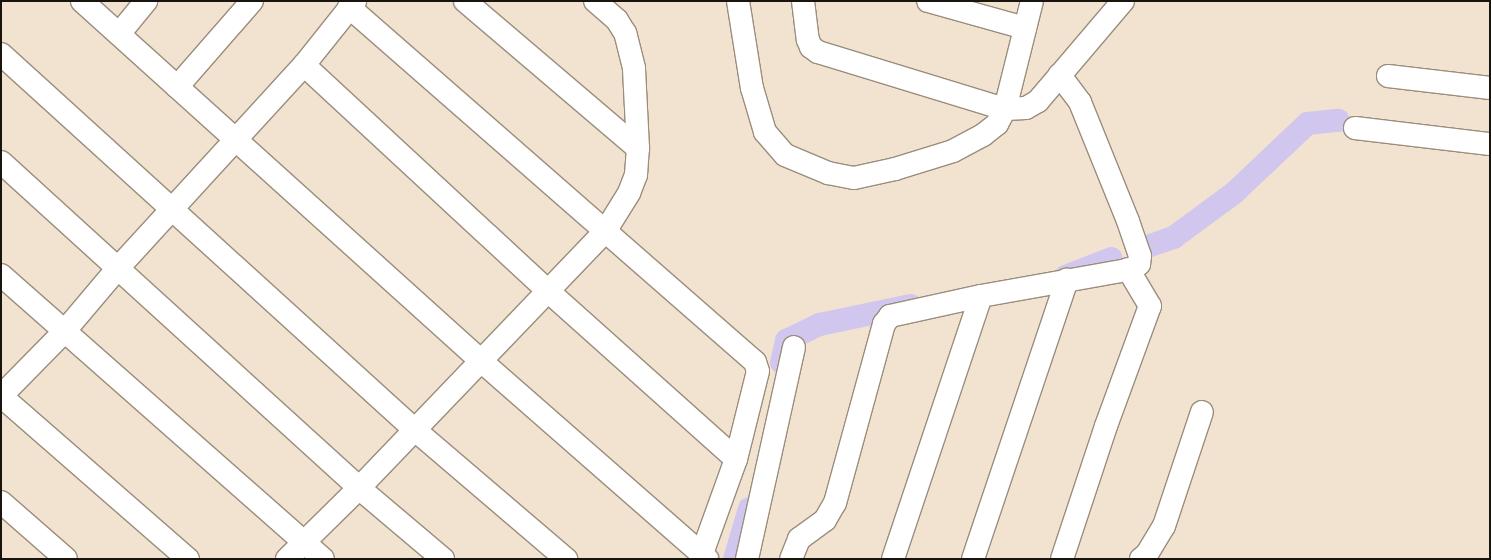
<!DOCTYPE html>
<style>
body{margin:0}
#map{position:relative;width:1491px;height:560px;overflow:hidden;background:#f2e3d0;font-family:Helvetica,sans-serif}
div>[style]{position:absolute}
.canal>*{height:23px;margin:-11.5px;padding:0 11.5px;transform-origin:11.5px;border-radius:11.5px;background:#d1c6ee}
.roads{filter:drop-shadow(1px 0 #9b8d7c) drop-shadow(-1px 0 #9b8d7c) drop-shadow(0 1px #9b8d7c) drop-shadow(0 -1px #9b8d7c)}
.street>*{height:22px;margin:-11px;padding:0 11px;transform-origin:11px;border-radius:11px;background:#fff}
span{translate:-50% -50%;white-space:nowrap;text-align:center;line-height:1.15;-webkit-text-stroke:4px #fdf1e2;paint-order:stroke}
.frame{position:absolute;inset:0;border:2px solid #19140d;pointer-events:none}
</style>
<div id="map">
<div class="canal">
<div style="left:1144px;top:247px;width:31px;rotate:-19deg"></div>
<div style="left:1173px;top:237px;width:76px;rotate:-36.4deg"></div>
<div style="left:1234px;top:192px;width:100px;rotate:-43.4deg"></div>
<div style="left:1307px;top:123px;width:31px;rotate:-6deg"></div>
<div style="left:1065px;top:276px;width:49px;rotate:-21.4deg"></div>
<div style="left:781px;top:362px;width:23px;rotate:-77deg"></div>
<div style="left:786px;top:340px;width:37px;rotate:-26deg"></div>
<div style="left:819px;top:324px;width:93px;rotate:-11.8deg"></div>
<div style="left:734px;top:559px;width:53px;rotate:-73.6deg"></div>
</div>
<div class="roads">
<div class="street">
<div style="left:82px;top:1px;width:536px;rotate:42.05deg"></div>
<div style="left:480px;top:360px;width:302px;rotate:41.2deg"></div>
<div style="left:465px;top:1px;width:227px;rotate:40.4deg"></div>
<div style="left:738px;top:1px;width:88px;rotate:80.9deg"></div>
<div style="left:752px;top:88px;width:46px;rotate:73.5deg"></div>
<div style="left:765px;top:132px;width:30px;rotate:49deg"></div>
<div style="left:785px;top:155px;width:47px;rotate:22.7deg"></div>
<div style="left:828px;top:173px;width:26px;rotate:11deg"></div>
<div style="left:854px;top:178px;width:42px;rotate:-12.4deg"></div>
<div style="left:895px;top:169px;width:61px;rotate:-17.2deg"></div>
<div style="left:953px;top:151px;width:34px;rotate:-28deg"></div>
<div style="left:983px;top:135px;width:18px;rotate:-38deg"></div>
<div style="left:997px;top:124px;width:17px;rotate:-62deg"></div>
<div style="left:1005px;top:109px;width:111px;rotate:-76deg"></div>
<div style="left:803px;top:1px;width:39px;rotate:83deg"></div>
<div style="left:808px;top:40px;width:8px;rotate:67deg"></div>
<div style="left:811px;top:47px;width:9px;rotate:36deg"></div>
<div style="left:818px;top:52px;width:195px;rotate:17deg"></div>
<div style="left:1005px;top:109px;width:21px;rotate:-3deg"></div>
<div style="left:1026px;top:108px;width:14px;rotate:-30deg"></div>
<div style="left:1038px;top:101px;width:131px;rotate:-49.6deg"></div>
<div style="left:928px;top:1px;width:101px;rotate:15.6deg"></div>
<div style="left:349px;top:7px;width:539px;rotate:41.17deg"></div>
<div style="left:755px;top:362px;width:9px;rotate:72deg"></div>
<div style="left:758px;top:371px;width:91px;rotate:104deg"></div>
<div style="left:736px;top:459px;width:106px;rotate:109.8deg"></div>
<div style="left:119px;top:34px;width:43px;rotate:-50.7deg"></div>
<div style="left:1px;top:54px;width:559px;rotate:42.25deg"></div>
<div style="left:415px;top:430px;width:199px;rotate:40.5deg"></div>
<div style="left:304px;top:65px;width:333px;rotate:42.8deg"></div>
<div style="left:548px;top:291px;width:252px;rotate:41.8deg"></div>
<div style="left:1388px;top:76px;width:103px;rotate:6.7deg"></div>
<div style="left:177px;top:87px;width:114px;rotate:-48.9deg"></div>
<div style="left:1355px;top:128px;width:136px;rotate:6.8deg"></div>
<div style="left:1px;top:162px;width:484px;rotate:42.3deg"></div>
<div style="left:359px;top:488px;width:110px;rotate:40.2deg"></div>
<div style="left:1px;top:275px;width:429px;rotate:41.4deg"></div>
<div style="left:1px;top:396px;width:88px;rotate:-45.5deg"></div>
<div style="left:63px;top:333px;width:85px;rotate:-49.8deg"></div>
<div style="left:118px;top:268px;width:275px;rotate:-47.5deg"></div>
<div style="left:304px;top:65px;width:82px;rotate:-51.4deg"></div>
<div style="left:1px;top:396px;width:248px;rotate:41.1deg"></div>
<div style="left:1px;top:502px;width:86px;rotate:41.2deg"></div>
<div style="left:287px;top:559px;width:101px;rotate:-44.6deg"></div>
<div style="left:359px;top:488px;width:357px;rotate:-46.2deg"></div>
<div style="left:606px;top:230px;width:44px;rotate:-58.1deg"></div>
<div style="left:629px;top:193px;width:19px;rotate:-69deg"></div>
<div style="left:636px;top:175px;width:27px;rotate:-86deg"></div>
<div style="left:638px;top:148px;width:80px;rotate:-92.9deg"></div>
<div style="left:634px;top:68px;width:36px;rotate:-104deg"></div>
<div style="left:625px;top:33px;width:15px;rotate:-122deg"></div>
<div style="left:617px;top:20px;width:29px;rotate:-139deg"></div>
<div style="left:747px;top:559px;width:217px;rotate:-77.5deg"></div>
<div style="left:791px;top:559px;width:22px;rotate:-68deg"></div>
<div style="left:799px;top:539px;width:32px;rotate:-36deg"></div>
<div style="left:825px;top:520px;width:20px;rotate:-60deg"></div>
<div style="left:835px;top:503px;width:186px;rotate:-74.7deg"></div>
<div style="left:884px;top:324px;width:10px;rotate:-53deg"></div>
<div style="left:890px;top:316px;width:93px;rotate:-12.4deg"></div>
<div style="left:981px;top:296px;width:154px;rotate:-10.1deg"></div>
<div style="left:1133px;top:269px;width:8px;rotate:-40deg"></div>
<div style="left:1139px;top:264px;width:8px;rotate:-83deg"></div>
<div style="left:1140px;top:256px;width:37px;rotate:-109deg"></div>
<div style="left:1128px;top:221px;width:128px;rotate:-112deg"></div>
<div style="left:1080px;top:102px;width:34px;rotate:-127deg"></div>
<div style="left:893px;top:559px;width:277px;rotate:-71.5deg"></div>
<div style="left:973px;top:559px;width:295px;rotate:-71.4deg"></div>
<div style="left:1062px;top:559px;width:140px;rotate:-71.7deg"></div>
<div style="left:1106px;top:426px;width:128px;rotate:-69.9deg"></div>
<div style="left:1150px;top:306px;width:43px;rotate:-120.7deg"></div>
<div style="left:1141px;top:559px;width:8px;rotate:-40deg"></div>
<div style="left:1147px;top:554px;width:33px;rotate:-59deg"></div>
<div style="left:1164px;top:526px;width:120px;rotate:-71.6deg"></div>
</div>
</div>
<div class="frame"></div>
</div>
